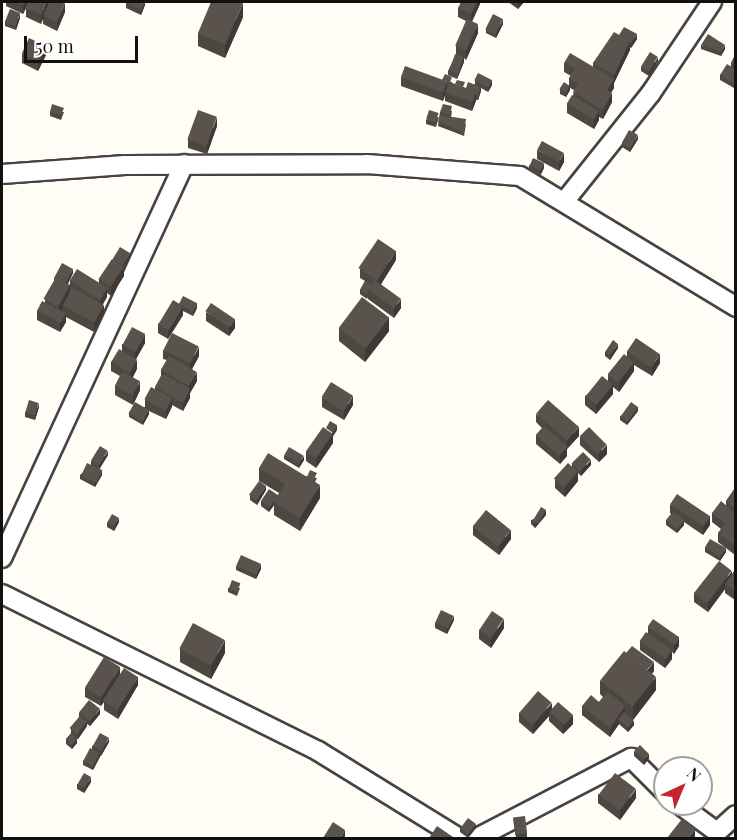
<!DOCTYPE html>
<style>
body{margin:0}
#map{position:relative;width:737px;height:840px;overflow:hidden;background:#fffdf5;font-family:"Playfair Display",serif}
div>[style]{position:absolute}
.roads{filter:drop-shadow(2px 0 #444) drop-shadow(-2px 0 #444) drop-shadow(0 2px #444) drop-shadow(0 -2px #444)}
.minor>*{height:18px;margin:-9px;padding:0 9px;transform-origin:9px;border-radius:9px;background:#fff}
.wall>*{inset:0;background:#4d4742}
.shaded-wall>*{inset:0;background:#3f3936}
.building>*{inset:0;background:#5a524d;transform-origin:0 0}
span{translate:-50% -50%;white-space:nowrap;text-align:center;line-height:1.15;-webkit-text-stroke:6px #fff;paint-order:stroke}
.frame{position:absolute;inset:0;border:3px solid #111;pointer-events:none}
.north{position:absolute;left:653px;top:756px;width:60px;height:60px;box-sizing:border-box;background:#fff;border:2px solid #a0a0a0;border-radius:50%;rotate:44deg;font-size:16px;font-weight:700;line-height:24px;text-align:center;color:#111}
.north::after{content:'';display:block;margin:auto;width:21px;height:27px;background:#c4262e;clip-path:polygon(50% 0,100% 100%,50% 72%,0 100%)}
.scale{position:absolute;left:24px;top:36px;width:114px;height:27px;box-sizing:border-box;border:3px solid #111;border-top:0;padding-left:8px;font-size:18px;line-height:21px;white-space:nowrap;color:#111;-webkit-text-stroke:4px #fff;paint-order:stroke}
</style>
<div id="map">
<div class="roads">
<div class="minor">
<div style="left:2px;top:174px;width:123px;rotate:-4.2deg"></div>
<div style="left:125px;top:165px;width:242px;rotate:-0.2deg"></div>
<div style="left:367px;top:164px;width:153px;rotate:4.5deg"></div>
<div style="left:520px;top:176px;width:253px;rotate:31.2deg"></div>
<div style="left:564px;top:202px;width:139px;rotate:-51.4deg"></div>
<div style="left:651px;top:93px;width:110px;rotate:-56.2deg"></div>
<div style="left:2px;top:558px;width:434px;rotate:-65.2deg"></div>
<div style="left:2px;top:594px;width:353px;rotate:26.4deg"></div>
<div style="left:318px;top:751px;width:166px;rotate:31.7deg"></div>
<div style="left:679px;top:804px;width:47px;rotate:36.4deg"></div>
<div style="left:717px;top:832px;width:25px;rotate:-42deg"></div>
<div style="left:477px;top:838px;width:174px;rotate:-27.5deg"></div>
<div style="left:631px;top:758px;width:48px;rotate:45deg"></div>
</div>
</div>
<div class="wall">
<div style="clip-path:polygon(6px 2px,29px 2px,23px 14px,6px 6px)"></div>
<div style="clip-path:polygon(145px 2px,145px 5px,141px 15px,126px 8px,126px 3px)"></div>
<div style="clip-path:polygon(480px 2px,480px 4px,472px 22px,478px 33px,466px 60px,464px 58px,464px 62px,457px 79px,448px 75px,448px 71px,456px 54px,456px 46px,466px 21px,458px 17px,458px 8px)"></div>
<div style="clip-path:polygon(508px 2px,524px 2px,518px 9px)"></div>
<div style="clip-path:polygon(26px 8px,65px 12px,57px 31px,43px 24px,43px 17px,41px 24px,26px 17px)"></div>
<div style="clip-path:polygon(243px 17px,225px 58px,198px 46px,198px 33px)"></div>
<div style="clip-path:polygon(20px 18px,16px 30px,5px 26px,5px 22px)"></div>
<div style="clip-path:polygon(503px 24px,496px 38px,486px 33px,486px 29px)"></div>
<div style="clip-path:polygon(619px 35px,637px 39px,631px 48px,630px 47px,630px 50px,614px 83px,614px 88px,611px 93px,612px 102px,603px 119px,599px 117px,599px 120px,594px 129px,567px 113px,567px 104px,573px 96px,574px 90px,570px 88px,570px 90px,566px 97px,560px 94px,560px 89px,569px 85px,569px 78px,571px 76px,564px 72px,564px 63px,593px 67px,593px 63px)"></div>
<div style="clip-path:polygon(701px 45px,725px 49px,721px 56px,701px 49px)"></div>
<div style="clip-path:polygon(22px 54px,46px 55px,38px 71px,22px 63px)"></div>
<div style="clip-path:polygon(735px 55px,735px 85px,734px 88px,720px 80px,720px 75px,731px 66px,731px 63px)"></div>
<div style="clip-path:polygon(658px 61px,649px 76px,641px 71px,641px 67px)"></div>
<div style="clip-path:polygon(401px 77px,442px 80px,452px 82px,452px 83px,466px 88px,475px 84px,475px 80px,492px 85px,488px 92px,481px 88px,481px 91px,478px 100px,476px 100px,472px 111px,445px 101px,445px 95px,443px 101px,401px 86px)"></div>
<div style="clip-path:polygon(452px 111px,451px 117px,466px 124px,464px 136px,438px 126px,440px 112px)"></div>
<div style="clip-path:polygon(50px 112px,64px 112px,61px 120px,50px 116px)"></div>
<div style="clip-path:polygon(439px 117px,436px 127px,426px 124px,426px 120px)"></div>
<div style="clip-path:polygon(217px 126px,207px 154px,188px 148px,188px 139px)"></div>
<div style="clip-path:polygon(638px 139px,630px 152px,622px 147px,622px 143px)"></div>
<div style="clip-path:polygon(537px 150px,564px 162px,559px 171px,537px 159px)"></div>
<div style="clip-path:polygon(529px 165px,544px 168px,540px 176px,529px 170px)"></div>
<div style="clip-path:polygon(130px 257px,124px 267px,124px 276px,111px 296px,107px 293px,107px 297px,103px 304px,104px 314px,94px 332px,66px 317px,66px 322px,60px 332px,37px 320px,37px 311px,45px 302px,45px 300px,54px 282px,54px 278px,73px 273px,68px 284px,70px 285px,70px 281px,99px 283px,99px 279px,113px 260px)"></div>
<div style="clip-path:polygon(396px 260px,381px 284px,401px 308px,394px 318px,368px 299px,368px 297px,367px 299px,360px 294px,360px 290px,365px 281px,360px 278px,360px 269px)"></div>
<div style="clip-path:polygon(179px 304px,197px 308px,193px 316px,183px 311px,183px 315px,168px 339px,158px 333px,158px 324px)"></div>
<div style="clip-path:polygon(206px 312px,235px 328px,229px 336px,206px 321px)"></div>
<div style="clip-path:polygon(339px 328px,389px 331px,365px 362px,339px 341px)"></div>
<div style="clip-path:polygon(145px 343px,136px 359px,137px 369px,133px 377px,140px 390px,133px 405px,115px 395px,115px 386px,120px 376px,111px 371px,111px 362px,122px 351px,122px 344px)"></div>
<div style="clip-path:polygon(618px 348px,610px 360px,605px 356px,605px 352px)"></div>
<div style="clip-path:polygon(163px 350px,199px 356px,192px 369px,197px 381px,190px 393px,190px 398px,183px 411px,172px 405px,166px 419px,149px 411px,149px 414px,143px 425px,129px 417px,129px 413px,145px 407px,145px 400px,155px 389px,155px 387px,161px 376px,161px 370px,167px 360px,163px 359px)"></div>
<div style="clip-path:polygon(627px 351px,660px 363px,652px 376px,634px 365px,634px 371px,619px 392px,613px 387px,613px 394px,596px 414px,585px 405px,585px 396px,608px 381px,608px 375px,627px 356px)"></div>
<div style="clip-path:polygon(322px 398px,353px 405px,344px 420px,322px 407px)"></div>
<div style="clip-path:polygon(39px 407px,35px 420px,25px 417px,25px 412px)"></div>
<div style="clip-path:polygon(638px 411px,627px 425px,620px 420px,620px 416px)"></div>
<div style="clip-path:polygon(536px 414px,579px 436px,567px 449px,567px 456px,560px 464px,536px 444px,536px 435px,542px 428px,536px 422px)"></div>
<div style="clip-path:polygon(337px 430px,333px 436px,333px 443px,316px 468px,306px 461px,306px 452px)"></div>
<div style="clip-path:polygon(580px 436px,607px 454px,599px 462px,580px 445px)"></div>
<div style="clip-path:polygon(108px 455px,99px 469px,102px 475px,95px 487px,80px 479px,80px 475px,91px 465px,91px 461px)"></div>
<div style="clip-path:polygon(284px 455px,304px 460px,299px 468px,284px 459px)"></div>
<div style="clip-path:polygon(572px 463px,591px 465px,581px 476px,578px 473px,578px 481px,565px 497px,555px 488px,555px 480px,572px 467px)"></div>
<div style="clip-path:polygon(259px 468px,317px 478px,315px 482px,320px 498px,300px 531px,274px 515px,274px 505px,269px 512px,261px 506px,261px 501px,278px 495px,279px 493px,259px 481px)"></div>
<div style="clip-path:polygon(735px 488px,735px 555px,718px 542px,718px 533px,721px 529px,712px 522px,712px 513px,726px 505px,726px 501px)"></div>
<div style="clip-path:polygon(266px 490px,257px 505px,250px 500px,250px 495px)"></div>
<div style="clip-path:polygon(670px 504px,710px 525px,703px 535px,684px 522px,684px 525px,677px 533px,666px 525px,666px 520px,671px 514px,670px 513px)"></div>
<div style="clip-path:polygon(546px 515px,535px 528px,531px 524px,531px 520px)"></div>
<div style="clip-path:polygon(119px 522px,114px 531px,107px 527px,107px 523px)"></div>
<div style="clip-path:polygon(473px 526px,511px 539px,499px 555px,473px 535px)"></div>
<div style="clip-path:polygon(705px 547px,726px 552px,720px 561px,705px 552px)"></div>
<div style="clip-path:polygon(236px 566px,261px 569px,256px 579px,236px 570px)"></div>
<div style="clip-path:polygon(735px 570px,735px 600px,725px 593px,725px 589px,708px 612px,694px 602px,694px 593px,732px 574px)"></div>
<div style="clip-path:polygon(228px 588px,240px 588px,237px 596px,228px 592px)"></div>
<div style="clip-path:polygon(454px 620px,447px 634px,435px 628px,435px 623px)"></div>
<div style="clip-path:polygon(648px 626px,679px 646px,674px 654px,672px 652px,672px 659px,665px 668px,640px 650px,640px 641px,648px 633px)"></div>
<div style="clip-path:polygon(504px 628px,491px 648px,479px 639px,479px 630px)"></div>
<div style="clip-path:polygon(180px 649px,225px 653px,211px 679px,180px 662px)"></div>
<div style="clip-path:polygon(654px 671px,652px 674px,656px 690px,633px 720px,634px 725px,628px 732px,619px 724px,610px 737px,582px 715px,582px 706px,599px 702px,603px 697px,600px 694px,600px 681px)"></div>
<div style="clip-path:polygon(120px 675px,138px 685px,118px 719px,104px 710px,104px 702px,101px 706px,85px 697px,85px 688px)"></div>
<div style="clip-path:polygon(552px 708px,573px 724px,563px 734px,549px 721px,549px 716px,533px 734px,519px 722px,519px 713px)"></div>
<div style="clip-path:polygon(79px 713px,100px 714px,90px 726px,87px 724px,87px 726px,78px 739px,77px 739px,77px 743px,72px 749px,66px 744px,66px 739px,71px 734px,71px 729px,79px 717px)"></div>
<div style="clip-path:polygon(109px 742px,101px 756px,100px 756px,93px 770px,83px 765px,83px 761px,92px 749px,92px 746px)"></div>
<div style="clip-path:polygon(634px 751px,649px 758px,644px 765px,634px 756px)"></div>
<div style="clip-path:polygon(91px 782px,84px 793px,77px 789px,77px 784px)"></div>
<div style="clip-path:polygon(598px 794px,636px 798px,620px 820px,598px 803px)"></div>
<div style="clip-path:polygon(513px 818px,527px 833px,527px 838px,516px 838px)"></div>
<div style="clip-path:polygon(460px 828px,476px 828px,468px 838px,460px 832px)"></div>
</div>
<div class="shaded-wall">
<div style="clip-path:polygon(25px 2px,29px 2px,23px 14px,23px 5px)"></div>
<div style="clip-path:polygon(46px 2px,50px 2px,41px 24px,41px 15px)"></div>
<div style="clip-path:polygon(145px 2px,145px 5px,141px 15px,141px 10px)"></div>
<div style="clip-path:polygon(477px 2px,480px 2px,480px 4px,471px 23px,471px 14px)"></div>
<div style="clip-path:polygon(518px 2px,524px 2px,518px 9px)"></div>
<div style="clip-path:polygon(65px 3px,65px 12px,57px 31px,57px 22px)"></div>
<div style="clip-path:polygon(243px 3px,243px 17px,225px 58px,225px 45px)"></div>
<div style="clip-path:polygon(20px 13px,20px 18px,16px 30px,16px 26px)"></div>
<div style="clip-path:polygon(503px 19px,503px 24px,496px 38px,496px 33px)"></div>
<div style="clip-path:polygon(478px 24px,478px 33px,466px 60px,466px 51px)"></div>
<div style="clip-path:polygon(637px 34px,637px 39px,631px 48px,631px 43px)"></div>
<div style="clip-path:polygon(630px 41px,630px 50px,614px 83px,614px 88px,607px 99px,607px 90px,614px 80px,614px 75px)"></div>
<div style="clip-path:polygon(725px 45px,725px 49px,721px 56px,721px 52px)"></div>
<div style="clip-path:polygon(46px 46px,46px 55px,38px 71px,38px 62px)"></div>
<div style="clip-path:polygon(464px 57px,464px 62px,457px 79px,457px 74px)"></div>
<div style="clip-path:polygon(658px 57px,658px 61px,649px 76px,649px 72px)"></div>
<div style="clip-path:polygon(492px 80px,492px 85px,488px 92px,488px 87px)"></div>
<div style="clip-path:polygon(447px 81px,447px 90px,445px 92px,445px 95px,443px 101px,443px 92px)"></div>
<div style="clip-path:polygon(570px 86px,570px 90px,566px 97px,566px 93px)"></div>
<div style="clip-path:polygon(481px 87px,481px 91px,478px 100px,478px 96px)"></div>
<div style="clip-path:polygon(476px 92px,476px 101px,472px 111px,472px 102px)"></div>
<div style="clip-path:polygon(612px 93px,612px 102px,603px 119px,603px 110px)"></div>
<div style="clip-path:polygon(599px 111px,599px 120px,594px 129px,594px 120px)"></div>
<div style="clip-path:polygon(217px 117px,217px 126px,207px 154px,207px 145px)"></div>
<div style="clip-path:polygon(638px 135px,638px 139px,630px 152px,630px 148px)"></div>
<div style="clip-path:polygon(564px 153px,564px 162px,559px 171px,559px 162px)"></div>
<div style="clip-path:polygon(544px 163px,544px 168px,540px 176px,540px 171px)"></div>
<div style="clip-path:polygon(396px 251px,396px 260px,378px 289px,378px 280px)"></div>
<div style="clip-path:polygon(130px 253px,130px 257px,124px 267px,124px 276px,111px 296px,111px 287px)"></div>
<div style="clip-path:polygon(73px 269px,73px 273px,65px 289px,65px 284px)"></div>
<div style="clip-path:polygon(70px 285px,70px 294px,59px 316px,59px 307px)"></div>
<div style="clip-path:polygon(107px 288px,107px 297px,100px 309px,100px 300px)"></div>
<div style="clip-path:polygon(401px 299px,401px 308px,394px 318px,394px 309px)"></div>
<div style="clip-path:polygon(197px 303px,197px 308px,193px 316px,193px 312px)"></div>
<div style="clip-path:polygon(104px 305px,104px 314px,94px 332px,94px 323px)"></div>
<div style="clip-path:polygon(183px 306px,183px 315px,168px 339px,168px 330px)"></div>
<div style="clip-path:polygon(66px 313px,66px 322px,60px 332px,60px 323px)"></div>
<div style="clip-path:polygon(389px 317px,389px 331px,365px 362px,365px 348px)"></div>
<div style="clip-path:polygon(235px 319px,235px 328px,229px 336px,229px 328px)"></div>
<div style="clip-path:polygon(145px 334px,145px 343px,135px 361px,135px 352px)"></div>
<div style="clip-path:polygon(618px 344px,618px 348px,610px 360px,610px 355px)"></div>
<div style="clip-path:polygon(199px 347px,199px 356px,190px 373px,190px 364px)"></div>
<div style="clip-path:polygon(660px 354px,660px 363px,652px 376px,652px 367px)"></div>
<div style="clip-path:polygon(137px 360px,137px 369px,130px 382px,130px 373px)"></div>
<div style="clip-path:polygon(634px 362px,634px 371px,619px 392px,619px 383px)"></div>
<div style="clip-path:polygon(197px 372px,197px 381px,190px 393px,190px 398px,183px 411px,183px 402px,189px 391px,189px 386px)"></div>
<div style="clip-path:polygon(140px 381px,140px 390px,133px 405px,133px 396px)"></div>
<div style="clip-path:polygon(613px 385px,613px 394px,596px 414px,596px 405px)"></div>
<div style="clip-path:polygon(353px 396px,353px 405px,344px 420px,344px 411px)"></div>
<div style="clip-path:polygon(172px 398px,172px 407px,166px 419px,166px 410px)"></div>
<div style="clip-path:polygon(39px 403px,39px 407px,35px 420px,35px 415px)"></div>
<div style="clip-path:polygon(638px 407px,638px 411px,627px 425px,627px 421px)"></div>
<div style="clip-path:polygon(149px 410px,149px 414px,143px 425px,143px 421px)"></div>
<div style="clip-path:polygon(337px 425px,337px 430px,333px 436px,333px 443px,316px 468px,316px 459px)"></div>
<div style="clip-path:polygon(579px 427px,579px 436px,567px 449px,567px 456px,560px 464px,560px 455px,567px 448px,567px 441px)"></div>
<div style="clip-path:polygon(607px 445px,607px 454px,599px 462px,599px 453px)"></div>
<div style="clip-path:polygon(108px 451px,108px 455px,99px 470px,99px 465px)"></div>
<div style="clip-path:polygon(304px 456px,304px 460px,299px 468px,299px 463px)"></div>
<div style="clip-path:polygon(591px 460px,591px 465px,581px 476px,581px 471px)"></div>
<div style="clip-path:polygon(102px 470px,102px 475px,95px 487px,95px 483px)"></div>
<div style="clip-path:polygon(578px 472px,578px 481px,565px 497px,565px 488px)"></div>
<div style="clip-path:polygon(320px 485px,320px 498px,300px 531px,300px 518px)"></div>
<div style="clip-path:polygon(266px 486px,266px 490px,257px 505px,257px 500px)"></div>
<div style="clip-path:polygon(278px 495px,274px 502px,274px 505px,269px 512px,269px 507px)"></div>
<div style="clip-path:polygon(546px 510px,546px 515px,535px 528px,535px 524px)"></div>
<div style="clip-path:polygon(710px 516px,710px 525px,703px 535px,703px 526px)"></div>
<div style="clip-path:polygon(119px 518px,119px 522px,114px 531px,114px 526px)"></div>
<div style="clip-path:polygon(684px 520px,684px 525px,677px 533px,677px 529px)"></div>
<div style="clip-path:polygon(511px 530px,511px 539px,499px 555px,499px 546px)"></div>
<div style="clip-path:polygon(726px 548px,726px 552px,720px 561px,720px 557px)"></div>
<div style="clip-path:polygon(261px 564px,261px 569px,256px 579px,256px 575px)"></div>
<div style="clip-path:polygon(732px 571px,732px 580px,725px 584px,725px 589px,708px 612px,708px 603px)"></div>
<div style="clip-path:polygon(454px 616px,454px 620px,447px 634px,447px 629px)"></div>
<div style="clip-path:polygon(504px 619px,504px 628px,491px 648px,491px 639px)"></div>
<div style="clip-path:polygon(679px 637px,679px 646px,674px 654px,674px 645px)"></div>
<div style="clip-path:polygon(225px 640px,225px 653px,211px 679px,211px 666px)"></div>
<div style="clip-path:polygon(672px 650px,672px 659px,665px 668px,665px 659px)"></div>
<div style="clip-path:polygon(654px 662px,654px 671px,646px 681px,646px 672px)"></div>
<div style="clip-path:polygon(120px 667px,120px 676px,101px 706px,101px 697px)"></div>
<div style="clip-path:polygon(138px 677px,138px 685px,118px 719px,118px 710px)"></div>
<div style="clip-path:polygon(656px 677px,656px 690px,633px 720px,633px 707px)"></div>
<div style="clip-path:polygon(552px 703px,552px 712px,549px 712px,549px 716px,533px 734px,533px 725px)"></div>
<div style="clip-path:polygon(625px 706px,625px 715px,618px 719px,619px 724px,610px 737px,610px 728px)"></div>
<div style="clip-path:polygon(100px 709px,100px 714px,90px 726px,90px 721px)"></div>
<div style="clip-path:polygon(573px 715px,573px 724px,563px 734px,563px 725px)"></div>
<div style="clip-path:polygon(634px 721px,634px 725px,628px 732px,628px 728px)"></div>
<div style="clip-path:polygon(87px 722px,87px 726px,78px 739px,78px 735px)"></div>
<div style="clip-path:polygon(109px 738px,109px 742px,101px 756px,101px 752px)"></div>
<div style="clip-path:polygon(77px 739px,77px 743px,72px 749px,72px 745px)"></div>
<div style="clip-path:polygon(100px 753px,100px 757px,93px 770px,93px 766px)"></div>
<div style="clip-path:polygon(649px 754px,649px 758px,644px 765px,644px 760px)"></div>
<div style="clip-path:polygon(91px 777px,91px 782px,84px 793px,84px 789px)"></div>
<div style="clip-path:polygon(636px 789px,636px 798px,620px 820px,620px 811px)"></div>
<div style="clip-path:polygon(476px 824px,476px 828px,468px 838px,468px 834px)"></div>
<div style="clip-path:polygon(695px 829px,695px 838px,688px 838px)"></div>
<div style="clip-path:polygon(345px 830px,345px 838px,340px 838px)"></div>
</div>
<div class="building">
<div style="clip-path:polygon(15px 2px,25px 2px,23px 5px)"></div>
<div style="clip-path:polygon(29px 2px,46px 2px,41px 15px,26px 8px)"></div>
<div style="clip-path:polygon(50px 2px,62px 2px,65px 3px,57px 22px,43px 15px)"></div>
<div style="clip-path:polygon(127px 2px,145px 2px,141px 10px,126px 3px)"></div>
<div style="clip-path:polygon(211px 2px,239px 2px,243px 3px,225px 45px,198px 33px)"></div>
<div style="clip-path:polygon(461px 2px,477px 2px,471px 14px,458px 8px)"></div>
<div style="left:10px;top:9px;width:11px;height:14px;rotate:22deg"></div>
<div style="left:493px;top:14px;width:11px;height:17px;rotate:27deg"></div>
<div style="left:467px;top:19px;width:12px;height:29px;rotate:24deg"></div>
<div style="clip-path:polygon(624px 27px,637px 34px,631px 43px,629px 42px,630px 41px,619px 35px)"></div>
<div style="clip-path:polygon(614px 32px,630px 41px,614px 75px,593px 63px)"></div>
<div style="clip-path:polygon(708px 34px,725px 45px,721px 52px,701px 45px)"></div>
<div style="left:29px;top:38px;width:19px;height:17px;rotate:25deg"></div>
<div style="left:650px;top:52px;width:9px;height:17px;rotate:32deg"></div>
<div style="clip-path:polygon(570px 53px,614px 79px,607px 90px,612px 93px,603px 110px,573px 92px,578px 84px,569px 78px,575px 69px,564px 63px)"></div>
<div style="left:455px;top:54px;width:9px;height:18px;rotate:18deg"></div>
<div style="clip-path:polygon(735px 55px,735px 66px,731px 63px)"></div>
<div style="clip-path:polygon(727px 64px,735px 69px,735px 81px,734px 84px,720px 75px)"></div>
<div style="left:405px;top:66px;width:45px;height:12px;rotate:20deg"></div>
<div style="left:478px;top:73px;width:16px;height:8px;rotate:27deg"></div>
<div style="clip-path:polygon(445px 74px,452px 77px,450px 82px,449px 82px,448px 84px,447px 84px,447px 81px,442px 80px)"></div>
<div style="clip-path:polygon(457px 80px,465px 82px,463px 87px,455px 84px)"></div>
<div style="left:449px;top:82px;width:29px;height:11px;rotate:20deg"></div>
<div style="clip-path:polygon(468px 82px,481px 87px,478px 96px,476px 95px,476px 92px,466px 88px)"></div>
<div style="left:564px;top:82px;width:7px;height:8px;rotate:34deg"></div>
<div style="left:572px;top:95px;width:31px;height:10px;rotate:31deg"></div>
<div style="clip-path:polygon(52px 104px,64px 108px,61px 115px,50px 112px)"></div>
<div style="clip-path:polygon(443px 104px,452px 106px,450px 115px,440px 112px)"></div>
<div style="left:198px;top:110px;width:20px;height:31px;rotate:20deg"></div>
<div style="left:429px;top:110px;width:10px;height:10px;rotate:17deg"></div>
<div style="clip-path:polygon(440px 115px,466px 119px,464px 132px,438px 122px)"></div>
<div style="left:629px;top:130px;width:10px;height:15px;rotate:29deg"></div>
<div style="left:542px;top:141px;width:25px;height:10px;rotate:29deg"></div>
<div style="left:533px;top:158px;width:12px;height:8px;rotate:24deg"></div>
<div style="left:378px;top:239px;width:22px;height:35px;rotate:34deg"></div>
<div style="left:120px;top:247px;width:12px;height:15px;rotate:31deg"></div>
<div style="left:112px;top:259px;width:14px;height:24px;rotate:34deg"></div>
<div style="clip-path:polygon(62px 263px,73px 269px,66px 283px,56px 277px,55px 279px,54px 278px)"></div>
<div style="left:77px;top:269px;width:36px;height:14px;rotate:32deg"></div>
<div style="left:56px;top:277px;width:16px;height:25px;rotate:30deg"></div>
<div style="left:375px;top:280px;width:32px;height:12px;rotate:36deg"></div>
<div style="clip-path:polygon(365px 281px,372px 285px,368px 290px,367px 294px,360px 290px)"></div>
<div style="left:72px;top:288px;width:36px;height:20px;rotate:28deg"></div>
<div style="left:183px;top:296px;width:16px;height:9px;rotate:27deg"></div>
<div style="left:362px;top:297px;width:34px;height:39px;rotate:37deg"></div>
<div style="left:173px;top:300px;width:12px;height:28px;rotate:31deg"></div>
<div style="left:42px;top:301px;width:27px;height:11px;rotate:27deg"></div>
<div style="left:211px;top:303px;width:29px;height:10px;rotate:34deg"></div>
<div style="left:132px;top:327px;width:15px;height:20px;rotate:28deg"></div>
<div style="left:172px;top:333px;width:30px;height:19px;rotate:27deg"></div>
<div style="left:636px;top:338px;width:29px;height:16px;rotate:34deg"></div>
<div style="clip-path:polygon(613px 340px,618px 344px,610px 355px,605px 352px)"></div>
<div style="left:119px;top:349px;width:21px;height:15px;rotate:31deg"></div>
<div style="left:624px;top:354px;width:13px;height:26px;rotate:39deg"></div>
<div style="left:169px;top:356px;width:32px;height:16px;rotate:30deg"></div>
<div style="left:122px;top:372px;width:20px;height:16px;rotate:27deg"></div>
<div style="left:162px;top:374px;width:32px;height:15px;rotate:28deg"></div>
<div style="left:602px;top:376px;width:14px;height:26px;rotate:39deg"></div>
<div style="left:331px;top:382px;width:26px;height:18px;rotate:32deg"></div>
<div style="left:151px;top:387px;width:24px;height:14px;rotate:28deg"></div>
<div style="left:29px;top:400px;width:10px;height:13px;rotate:17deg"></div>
<div style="left:548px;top:400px;width:41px;height:18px;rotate:41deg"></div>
<div style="left:135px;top:402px;width:16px;height:13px;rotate:30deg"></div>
<div style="left:631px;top:402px;width:9px;height:18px;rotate:36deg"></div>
<div style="clip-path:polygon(330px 421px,337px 425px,333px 433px,326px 428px)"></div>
<div style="left:544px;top:426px;width:31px;height:12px;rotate:42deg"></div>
<div style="left:323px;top:427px;width:12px;height:30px;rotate:35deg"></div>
<div style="left:589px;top:427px;width:25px;height:13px;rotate:45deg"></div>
<div style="left:100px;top:446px;width:9px;height:17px;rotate:32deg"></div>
<div style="left:289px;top:447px;width:17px;height:9px;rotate:31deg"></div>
<div style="left:583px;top:452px;width:11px;height:16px;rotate:45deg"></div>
<div style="clip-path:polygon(268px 453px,320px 485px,300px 518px,274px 502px,285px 484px,259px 468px)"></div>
<div style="left:87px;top:463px;width:17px;height:14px;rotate:25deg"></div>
<div style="left:568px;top:463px;width:13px;height:21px;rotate:42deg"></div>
<div style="clip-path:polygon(310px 470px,317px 473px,313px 481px,307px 477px)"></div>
<div style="left:259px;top:481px;width:9px;height:17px;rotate:36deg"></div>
<div style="clip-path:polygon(735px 488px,735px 509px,726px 501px)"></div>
<div style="left:269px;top:489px;width:11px;height:14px;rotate:34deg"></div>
<div style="left:677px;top:494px;width:40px;height:12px;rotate:34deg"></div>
<div style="clip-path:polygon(721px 501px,735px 513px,735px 533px,733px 536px,735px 537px,735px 546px,718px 533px,725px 524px,712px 513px)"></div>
<div style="left:541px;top:507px;width:6px;height:16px;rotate:31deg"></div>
<div style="left:486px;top:510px;width:32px;height:21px;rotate:39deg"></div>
<div style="left:673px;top:512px;width:14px;height:11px;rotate:36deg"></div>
<div style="clip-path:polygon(112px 514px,119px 518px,114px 526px,107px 523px)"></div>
<div style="clip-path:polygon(710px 539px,726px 548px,720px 557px,705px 547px)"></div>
<div style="left:241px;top:555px;width:22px;height:12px;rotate:24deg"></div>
<div style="left:719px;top:561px;width:16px;height:41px;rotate:38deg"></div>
<div style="clip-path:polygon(735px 570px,735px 591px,725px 584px)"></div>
<div style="left:232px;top:580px;width:9px;height:9px;rotate:21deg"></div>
<div style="left:441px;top:610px;width:14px;height:14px;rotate:25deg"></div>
<div style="left:492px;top:611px;width:14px;height:23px;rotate:34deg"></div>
<div style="left:653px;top:619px;width:32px;height:9px;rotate:35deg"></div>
<div style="left:193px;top:623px;width:36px;height:29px;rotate:28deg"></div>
<div style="left:646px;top:632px;width:32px;height:11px;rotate:35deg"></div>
<div style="clip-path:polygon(632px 646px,654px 662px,647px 670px,626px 653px)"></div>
<div style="left:624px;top:651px;width:41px;height:38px;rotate:39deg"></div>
<div style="left:104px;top:657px;width:19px;height:36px;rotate:32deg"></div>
<div style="left:124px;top:668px;width:17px;height:39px;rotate:33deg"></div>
<div style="left:538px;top:691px;width:18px;height:29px;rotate:41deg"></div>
<div style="clip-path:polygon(608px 692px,625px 706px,610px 728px,582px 706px,591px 695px,599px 702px)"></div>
<div style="left:89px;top:700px;width:14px;height:16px;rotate:39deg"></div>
<div style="left:558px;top:702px;width:20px;height:13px;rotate:41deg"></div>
<div style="left:624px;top:712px;width:13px;height:9px;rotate:42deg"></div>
<div style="left:80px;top:716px;width:9px;height:16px;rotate:41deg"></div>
<div style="clip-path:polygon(71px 733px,77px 739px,72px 745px,66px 739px)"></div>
<div style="left:100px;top:733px;width:10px;height:15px;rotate:29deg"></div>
<div style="left:640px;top:745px;width:13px;height:8px;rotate:45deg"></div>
<div style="left:90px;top:748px;width:11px;height:15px;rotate:27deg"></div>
<div style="left:84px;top:773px;width:8px;height:13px;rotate:30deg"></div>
<div style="left:615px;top:773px;width:26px;height:27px;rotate:37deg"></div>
<div style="left:525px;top:816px;width:17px;height:12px;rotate:83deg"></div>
<div style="left:468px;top:818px;width:10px;height:13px;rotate:37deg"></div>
<div style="clip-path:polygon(682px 819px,695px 829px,688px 838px,667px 838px)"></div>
<div style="clip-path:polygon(333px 822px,345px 830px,340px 838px,323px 838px)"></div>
<div style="clip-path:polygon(437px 826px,453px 837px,452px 838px,429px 838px)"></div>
</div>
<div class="frame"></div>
<div class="north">N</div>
<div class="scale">50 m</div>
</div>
